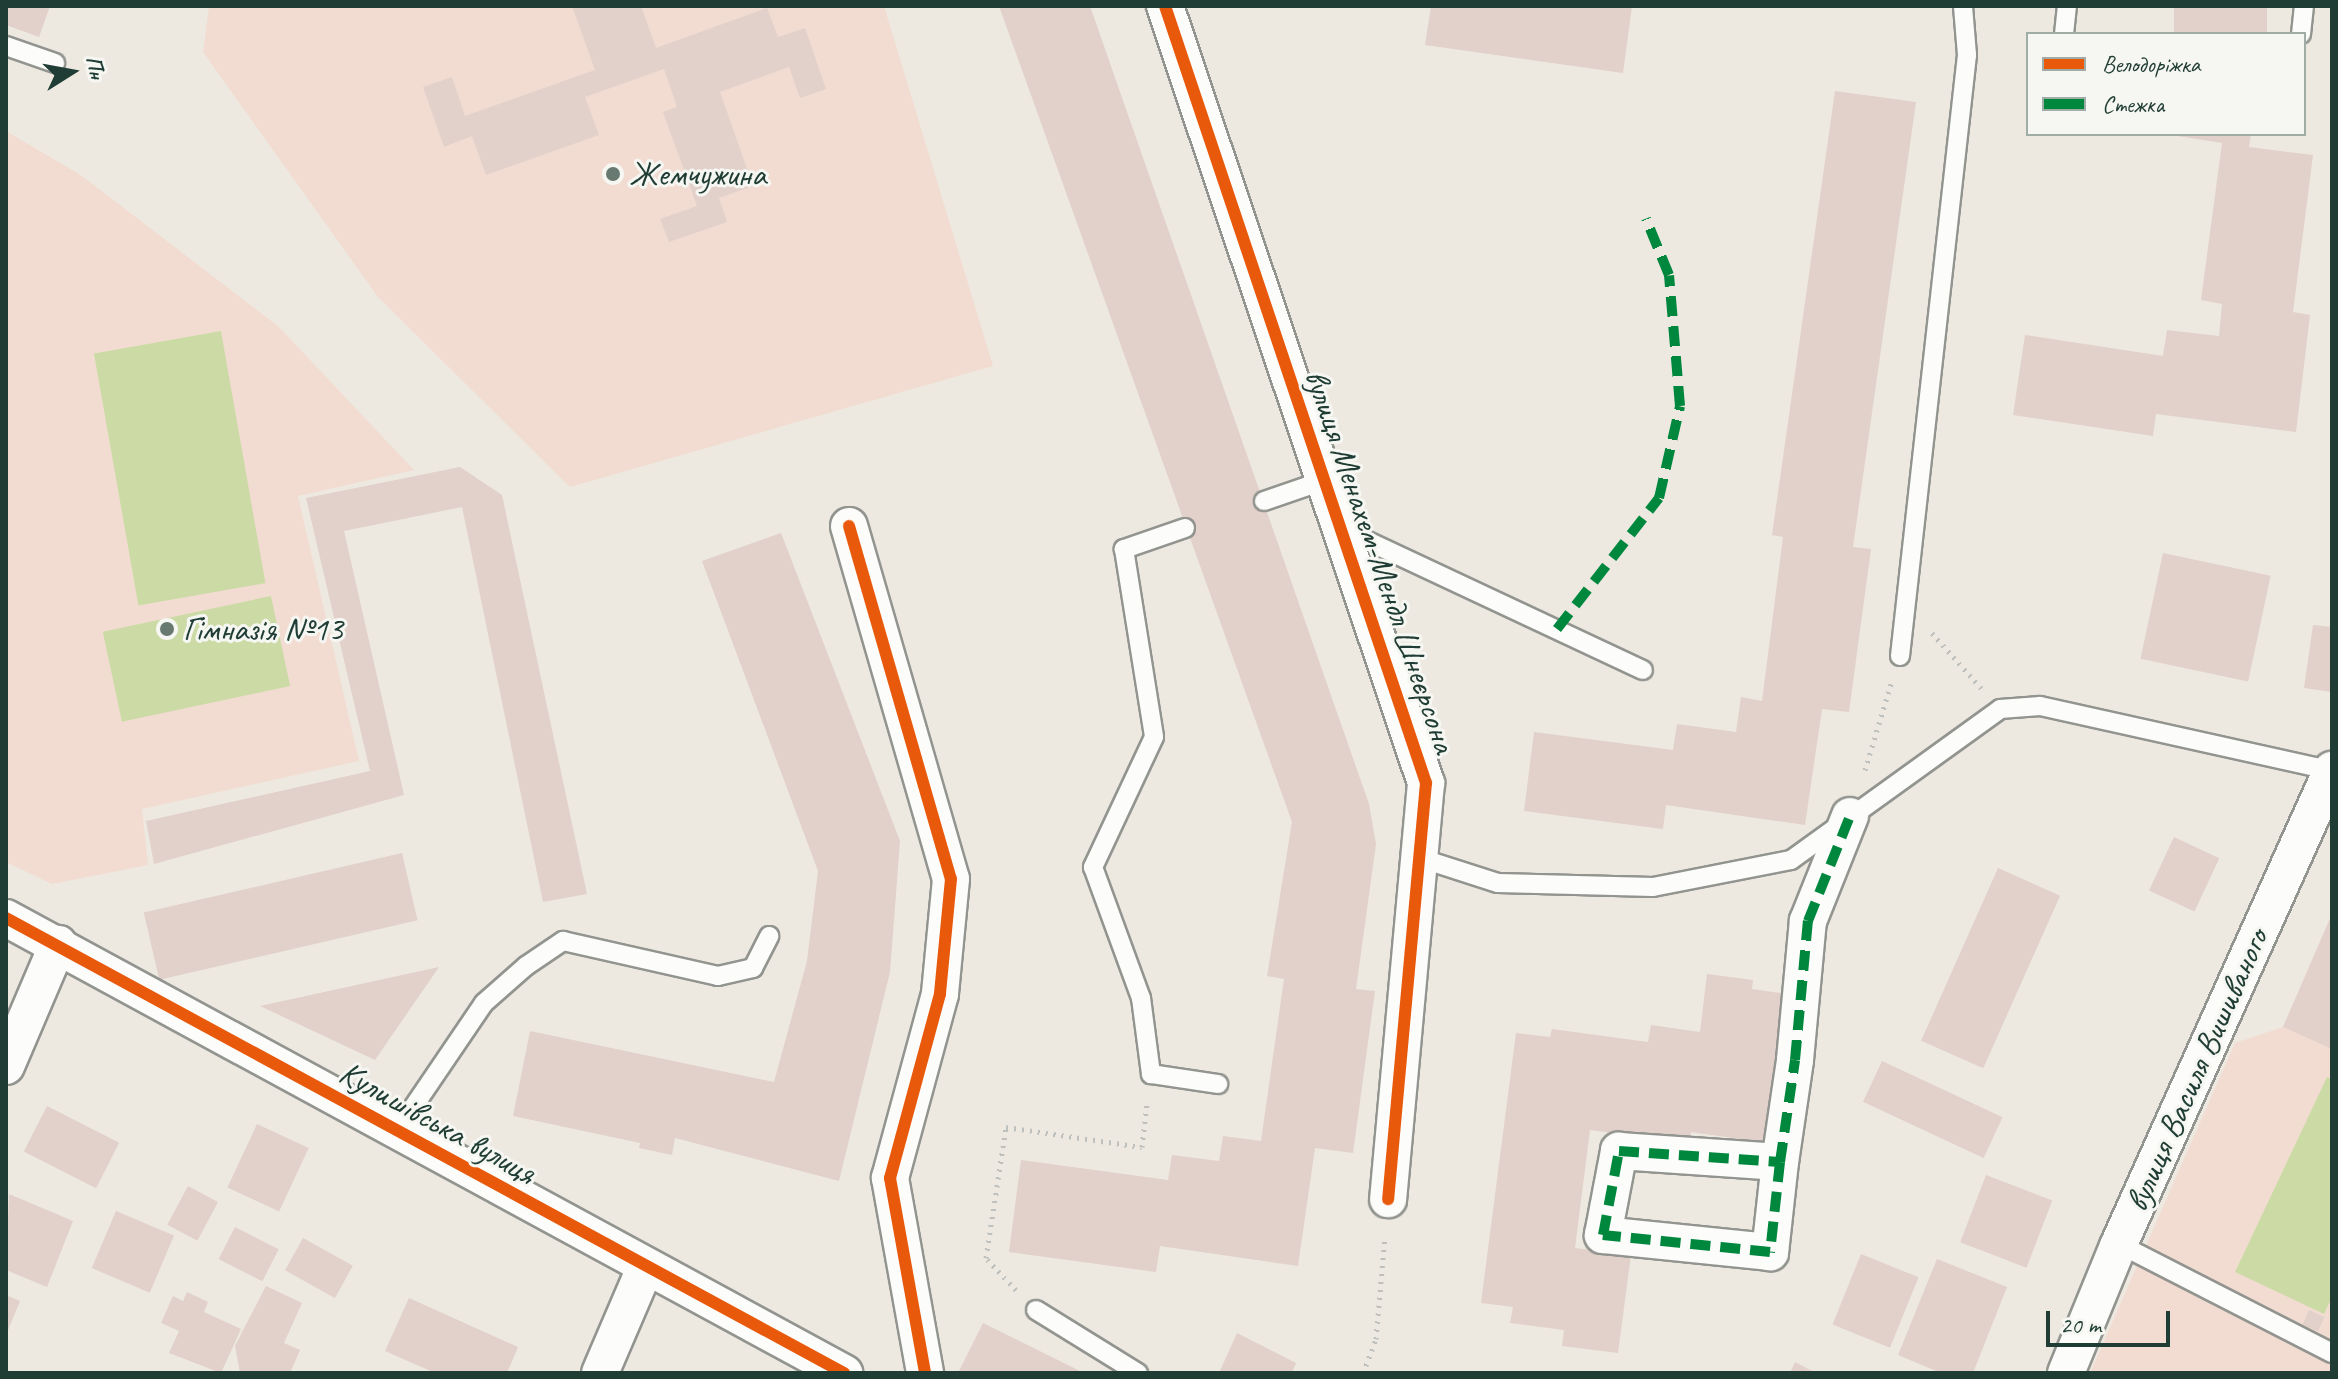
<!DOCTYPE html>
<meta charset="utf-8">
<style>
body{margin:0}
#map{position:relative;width:2338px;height:1379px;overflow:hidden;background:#ede9e0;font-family:Caveat,sans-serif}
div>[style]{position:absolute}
.built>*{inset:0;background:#f2dcd1}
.green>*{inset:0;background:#ccdba6;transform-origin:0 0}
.building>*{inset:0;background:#e2d0cb;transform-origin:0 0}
.path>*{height:5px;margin-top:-2.5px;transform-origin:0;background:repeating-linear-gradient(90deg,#bdc0bd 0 2px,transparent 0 8px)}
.roads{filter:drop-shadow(2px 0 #92948f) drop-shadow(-2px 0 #92948f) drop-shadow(0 2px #92948f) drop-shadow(0 -2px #92948f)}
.lane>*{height:18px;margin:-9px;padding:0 9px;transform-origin:9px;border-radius:9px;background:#fcfcfa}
.street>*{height:36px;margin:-18px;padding:0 18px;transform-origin:18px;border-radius:18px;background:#fcfcfa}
.quiet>*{height:10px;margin-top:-5px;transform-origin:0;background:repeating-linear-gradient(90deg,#00873e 0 20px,transparent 0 30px)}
.cycleway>*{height:12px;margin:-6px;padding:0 6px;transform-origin:6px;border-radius:6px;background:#e8590c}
.dots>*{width:22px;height:22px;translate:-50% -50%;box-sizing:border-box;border:4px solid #f6f6f2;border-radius:50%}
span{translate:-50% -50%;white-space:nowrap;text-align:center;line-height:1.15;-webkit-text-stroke:6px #f6f6f2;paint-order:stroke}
.poi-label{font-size:34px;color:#1f3d34}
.left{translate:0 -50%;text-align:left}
.street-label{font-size:34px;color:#1f3d34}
.frame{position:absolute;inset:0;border:8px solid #1f3d34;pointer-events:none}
.legend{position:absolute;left:2026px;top:32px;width:280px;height:104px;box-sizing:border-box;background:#f6f6f2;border:2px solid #a0aca6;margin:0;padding:10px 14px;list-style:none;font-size:24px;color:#1f3d34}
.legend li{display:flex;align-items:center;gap:16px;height:40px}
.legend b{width:40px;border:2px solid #a0aca6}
.north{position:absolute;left:32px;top:32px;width:80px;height:80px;-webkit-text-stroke:6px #f6f6f2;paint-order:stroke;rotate:79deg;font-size:22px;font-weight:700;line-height:32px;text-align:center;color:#1f3d34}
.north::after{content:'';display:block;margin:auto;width:28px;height:36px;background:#1f3d34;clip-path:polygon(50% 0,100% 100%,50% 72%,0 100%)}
.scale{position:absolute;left:2046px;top:1311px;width:124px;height:36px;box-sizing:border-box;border:4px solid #1f3d34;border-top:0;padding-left:10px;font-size:24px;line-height:28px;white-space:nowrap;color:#1f3d34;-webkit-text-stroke:6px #f6f6f2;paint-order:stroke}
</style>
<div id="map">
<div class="built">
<div style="clip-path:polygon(209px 6px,884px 6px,993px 366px,570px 487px,378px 297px,203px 52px)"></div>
<div style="clip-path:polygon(6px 131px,82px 176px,278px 326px,414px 470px,298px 496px,359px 761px,142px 809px,148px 865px,52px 884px,6px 862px)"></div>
<div style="clip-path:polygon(2332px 914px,2332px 1373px,2090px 1373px,2235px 1043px,2283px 1027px)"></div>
</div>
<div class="green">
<div style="left:221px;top:331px;width:256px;height:129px;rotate:80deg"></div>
<div style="left:271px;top:596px;width:92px;height:172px;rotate:78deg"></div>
<div style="clip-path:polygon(2327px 1077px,2332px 1080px,2332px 1297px,2324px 1314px,2235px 1272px)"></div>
</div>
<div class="building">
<div style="clip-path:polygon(6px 6px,50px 6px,39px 37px,6px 25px)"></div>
<div style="clip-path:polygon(572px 6px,641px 6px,656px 48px,767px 8px,778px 37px,805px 28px,826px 89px,800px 98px,789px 67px,720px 92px,753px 186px,719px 198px,727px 222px,669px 242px,660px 219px,697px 206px,663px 112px,677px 107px,664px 69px,585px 97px,599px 135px,486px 175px,472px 136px,444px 147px,423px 87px,452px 77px,465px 116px,595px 70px)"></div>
<div style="clip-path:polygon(999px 6px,1090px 6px,1369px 804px,1376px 844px,1356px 989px,1375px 991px,1353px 1153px,1315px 1148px,1298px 1266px,1160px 1246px,1156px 1272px,1009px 1252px,1021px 1160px,1168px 1180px,1172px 1155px,1219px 1161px,1223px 1136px,1261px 1141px,1284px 979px,1267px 976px,1292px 822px)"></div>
<div style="clip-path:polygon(1431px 6px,1632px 6px,1623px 73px,1425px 45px)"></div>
<div style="left:2174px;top:6px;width:93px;height:28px"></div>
<div style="clip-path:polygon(1835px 91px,1916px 102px,1853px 547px,1871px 549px,1849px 712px,1822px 709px,1805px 825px,1666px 805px,1663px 829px,1524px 811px,1534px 732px,1673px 750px,1677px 724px,1736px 732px,1741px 697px,1762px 701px,1783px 537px,1772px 535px)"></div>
<div style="clip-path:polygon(2165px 134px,2251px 134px,2249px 147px,2313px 155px,2293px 312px,2310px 315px,2296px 432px,2156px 414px,2153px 436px,2013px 415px,2025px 335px,2163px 356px,2167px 330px,2219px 336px,2222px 304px,2201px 300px,2222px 143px)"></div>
<div style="clip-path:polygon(460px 467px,502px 495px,587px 894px,543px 902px,462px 507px,344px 531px,404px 795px,154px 864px,146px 821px,370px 771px,306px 498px)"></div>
<div style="clip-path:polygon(781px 533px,900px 841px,890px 972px,839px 1181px,675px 1138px,672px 1155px,639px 1148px,640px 1143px,513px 1116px,530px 1031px,774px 1082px,807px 961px,818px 871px,702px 561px)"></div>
<div style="left:2163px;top:553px;width:110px;height:108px;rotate:12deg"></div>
<div style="clip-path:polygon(2313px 625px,2332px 627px,2332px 692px,2304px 688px)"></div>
<div style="left:2174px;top:837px;width:50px;height:59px;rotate:25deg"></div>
<div style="left:402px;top:853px;width:69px;height:265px;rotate:77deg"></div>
<div style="left:1998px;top:868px;width:68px;height:189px;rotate:24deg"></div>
<div style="clip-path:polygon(2332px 914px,2332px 1049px,2283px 1027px)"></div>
<div style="clip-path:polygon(439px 967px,375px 1060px,260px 1006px)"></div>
<div style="clip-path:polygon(1707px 974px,1753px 980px,1752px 989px,1788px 994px,1769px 1143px,1691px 1132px,1690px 1143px,1590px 1130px,1575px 1248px,1631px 1255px,1618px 1353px,1562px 1346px,1564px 1330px,1510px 1323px,1513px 1307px,1481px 1303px,1516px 1033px,1550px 1037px,1552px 1029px,1648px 1042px,1651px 1025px,1700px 1032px)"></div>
<div style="left:1882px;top:1061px;width:133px;height:45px;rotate:25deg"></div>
<div style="left:47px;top:1106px;width:81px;height:51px;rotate:27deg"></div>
<div style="left:257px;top:1124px;width:57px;height:70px;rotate:25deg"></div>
<div style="left:1986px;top:1175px;width:71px;height:72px;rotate:21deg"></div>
<div style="left:188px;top:1186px;width:34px;height:44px;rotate:28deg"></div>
<div style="clip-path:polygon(9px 1194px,73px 1221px,47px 1287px,6px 1270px)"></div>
<div style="left:116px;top:1211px;width:63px;height:62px;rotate:23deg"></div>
<div style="left:235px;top:1227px;width:49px;height:36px;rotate:27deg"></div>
<div style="left:303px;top:1238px;width:57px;height:37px;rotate:29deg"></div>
<div style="left:1861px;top:1254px;width:62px;height:76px;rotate:22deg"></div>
<div style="clip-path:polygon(1937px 1259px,2007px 1287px,1973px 1373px,1941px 1373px,1898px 1355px)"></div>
<div style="clip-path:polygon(266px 1286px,302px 1303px,284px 1343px,300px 1350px,290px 1373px,240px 1373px,235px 1346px)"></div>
<div style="clip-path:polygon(187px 1292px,208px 1302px,204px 1312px,241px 1329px,221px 1373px,169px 1353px,179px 1331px,161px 1323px,173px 1296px,183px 1301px)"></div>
<div style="clip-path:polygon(6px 1295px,20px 1301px,6px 1335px)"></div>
<div style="clip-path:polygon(409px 1298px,518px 1347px,507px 1373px,435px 1373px,385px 1351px)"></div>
<div style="left:2309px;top:1310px;width:17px;height:16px;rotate:24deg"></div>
<div style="clip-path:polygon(983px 1323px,1084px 1373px,958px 1373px)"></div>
<div style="clip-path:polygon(1237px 1333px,1296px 1363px,1292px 1373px,1219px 1373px)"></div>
<div style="clip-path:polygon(1795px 1362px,1816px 1373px,1790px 1373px)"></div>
</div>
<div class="path">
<div style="left:1932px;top:633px;width:74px;rotate:48.3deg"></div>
<div style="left:1865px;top:770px;width:90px;rotate:-73.2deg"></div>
<div style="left:1016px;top:1290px;width:44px;rotate:-133.2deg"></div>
<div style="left:986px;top:1258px;width:133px;rotate:-81.3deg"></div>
<div style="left:1006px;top:1127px;width:137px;rotate:8.4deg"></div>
<div style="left:1142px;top:1147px;width:44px;rotate:-83.5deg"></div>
<div style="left:1363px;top:1373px;width:36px;rotate:-69deg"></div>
<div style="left:1376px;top:1339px;width:103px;rotate:-85deg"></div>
</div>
<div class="roads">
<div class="lane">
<div style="left:2064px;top:34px;width:28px;rotate:-84deg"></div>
<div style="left:2301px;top:34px;width:28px;rotate:-84deg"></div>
<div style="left:6px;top:46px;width:52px;rotate:19.1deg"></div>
<div style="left:1264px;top:501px;width:65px;rotate:-19deg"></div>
<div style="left:1185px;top:528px;width:65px;rotate:161deg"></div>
<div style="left:1124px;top:549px;width:190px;rotate:80.9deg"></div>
<div style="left:1154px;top:737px;width:144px;rotate:115.1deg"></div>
<div style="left:1093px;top:867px;width:140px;rotate:69.9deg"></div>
<div style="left:1141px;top:998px;width:77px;rotate:82.5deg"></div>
<div style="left:1151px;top:1074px;width:68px;rotate:8.5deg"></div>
<div style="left:1344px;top:530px;width:330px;rotate:25.1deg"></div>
<div style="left:1900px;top:656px;width:605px;rotate:-83.64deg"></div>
<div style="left:1967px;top:55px;width:49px;rotate:-94.7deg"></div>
<div style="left:1420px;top:858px;width:82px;rotate:17.8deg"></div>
<div style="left:1498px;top:883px;width:155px;rotate:1.5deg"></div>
<div style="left:1653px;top:887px;width:141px;rotate:-11.1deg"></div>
<div style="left:1791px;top:860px;width:258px;rotate:-35.8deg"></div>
<div style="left:2000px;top:709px;width:40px;rotate:-4.3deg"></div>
<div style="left:2040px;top:706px;width:296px;rotate:12.5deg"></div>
<div style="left:397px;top:1131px;width:155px;rotate:-55.8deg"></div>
<div style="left:484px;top:1003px;width:56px;rotate:-41.4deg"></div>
<div style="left:526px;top:966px;width:45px;rotate:-34deg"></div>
<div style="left:563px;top:941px;width:159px;rotate:12.7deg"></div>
<div style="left:718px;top:976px;width:36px;rotate:-13deg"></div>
<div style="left:753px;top:968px;width:36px;rotate:-63deg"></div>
<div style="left:2119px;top:1244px;width:239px;rotate:27.1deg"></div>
<div style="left:1036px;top:1310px;width:120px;rotate:31.7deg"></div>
</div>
<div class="street">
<div style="left:1165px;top:6px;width:820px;rotate:71.43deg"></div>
<div style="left:1426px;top:783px;width:418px;rotate:95.2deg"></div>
<div style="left:849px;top:526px;width:367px;rotate:73.9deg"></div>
<div style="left:951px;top:879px;width:116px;rotate:95.5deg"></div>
<div style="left:940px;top:994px;width:191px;rotate:105.2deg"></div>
<div style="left:890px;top:1178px;width:198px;rotate:79.8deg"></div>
<div style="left:6px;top:918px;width:954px;rotate:28.5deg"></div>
<div style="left:6px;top:1066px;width:133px;rotate:-66.9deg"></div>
<div style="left:1780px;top:1162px;width:91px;rotate:96.3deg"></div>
<div style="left:1770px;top:1252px;width:168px;rotate:-174.2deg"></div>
<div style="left:1603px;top:1235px;width:86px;rotate:-79.2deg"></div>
<div style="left:1619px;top:1151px;width:161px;rotate:3.9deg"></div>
<div style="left:1780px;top:1162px;width:103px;rotate:-81.6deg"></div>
<div style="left:1795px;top:1060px;width:140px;rotate:-84.7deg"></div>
<div style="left:1808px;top:921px;width:113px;rotate:-68.2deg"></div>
<div style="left:600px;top:1373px;width:114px;rotate:-66.8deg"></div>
<div style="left:2066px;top:1373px;width:139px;rotate:-67.7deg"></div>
<div style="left:2119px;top:1244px;width:520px;rotate:-65.8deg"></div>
</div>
</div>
<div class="quiet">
<div style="left:1557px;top:629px;width:166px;rotate:-52.1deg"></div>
<div style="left:1659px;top:498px;width:94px;rotate:-77.1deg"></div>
<div style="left:1680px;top:406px;width:131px;rotate:-94.8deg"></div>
<div style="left:1669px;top:275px;width:61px;rotate:-112.3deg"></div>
<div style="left:1780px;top:1162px;width:91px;rotate:96.3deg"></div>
<div style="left:1770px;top:1252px;width:168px;rotate:-174.2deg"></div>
<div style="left:1603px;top:1235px;width:86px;rotate:-79.2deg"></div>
<div style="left:1619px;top:1151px;width:161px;rotate:3.9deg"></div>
<div style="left:1780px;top:1162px;width:103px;rotate:-81.6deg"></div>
<div style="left:1795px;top:1060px;width:140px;rotate:-84.7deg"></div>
<div style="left:1808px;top:921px;width:113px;rotate:-68.2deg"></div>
</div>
<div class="cycleway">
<div style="left:1165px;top:6px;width:820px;rotate:71.43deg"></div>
<div style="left:1426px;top:783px;width:418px;rotate:95.2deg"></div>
<div style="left:849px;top:526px;width:367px;rotate:73.9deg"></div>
<div style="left:951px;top:879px;width:116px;rotate:95.5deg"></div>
<div style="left:940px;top:994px;width:191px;rotate:105.2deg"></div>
<div style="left:890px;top:1178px;width:198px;rotate:79.8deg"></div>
<div style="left:6px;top:918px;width:954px;rotate:28.5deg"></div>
</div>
<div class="dots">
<div style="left:613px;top:174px;background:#677970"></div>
<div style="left:167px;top:629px;background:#677970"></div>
</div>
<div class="poi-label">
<span class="left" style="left:629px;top:174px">Жемчужина</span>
<span class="left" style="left:183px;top:629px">Гімназія №13</span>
</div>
<div class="street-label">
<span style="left:1381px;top:561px;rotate:71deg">вулиця Менахем-Мендл Шнеєрсона</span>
<span style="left:2196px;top:1070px;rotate:-66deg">вулиця Василя Вишиваного</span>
<span style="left:438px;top:1122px;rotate:29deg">Кулишівська вулиця</span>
</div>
<div class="frame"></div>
<ul class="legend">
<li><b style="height:10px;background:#e8590c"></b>Велодоріжка</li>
<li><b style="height:10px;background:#00873e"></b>Стежка</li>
</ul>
<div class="north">Пн</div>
<div class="scale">20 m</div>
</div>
